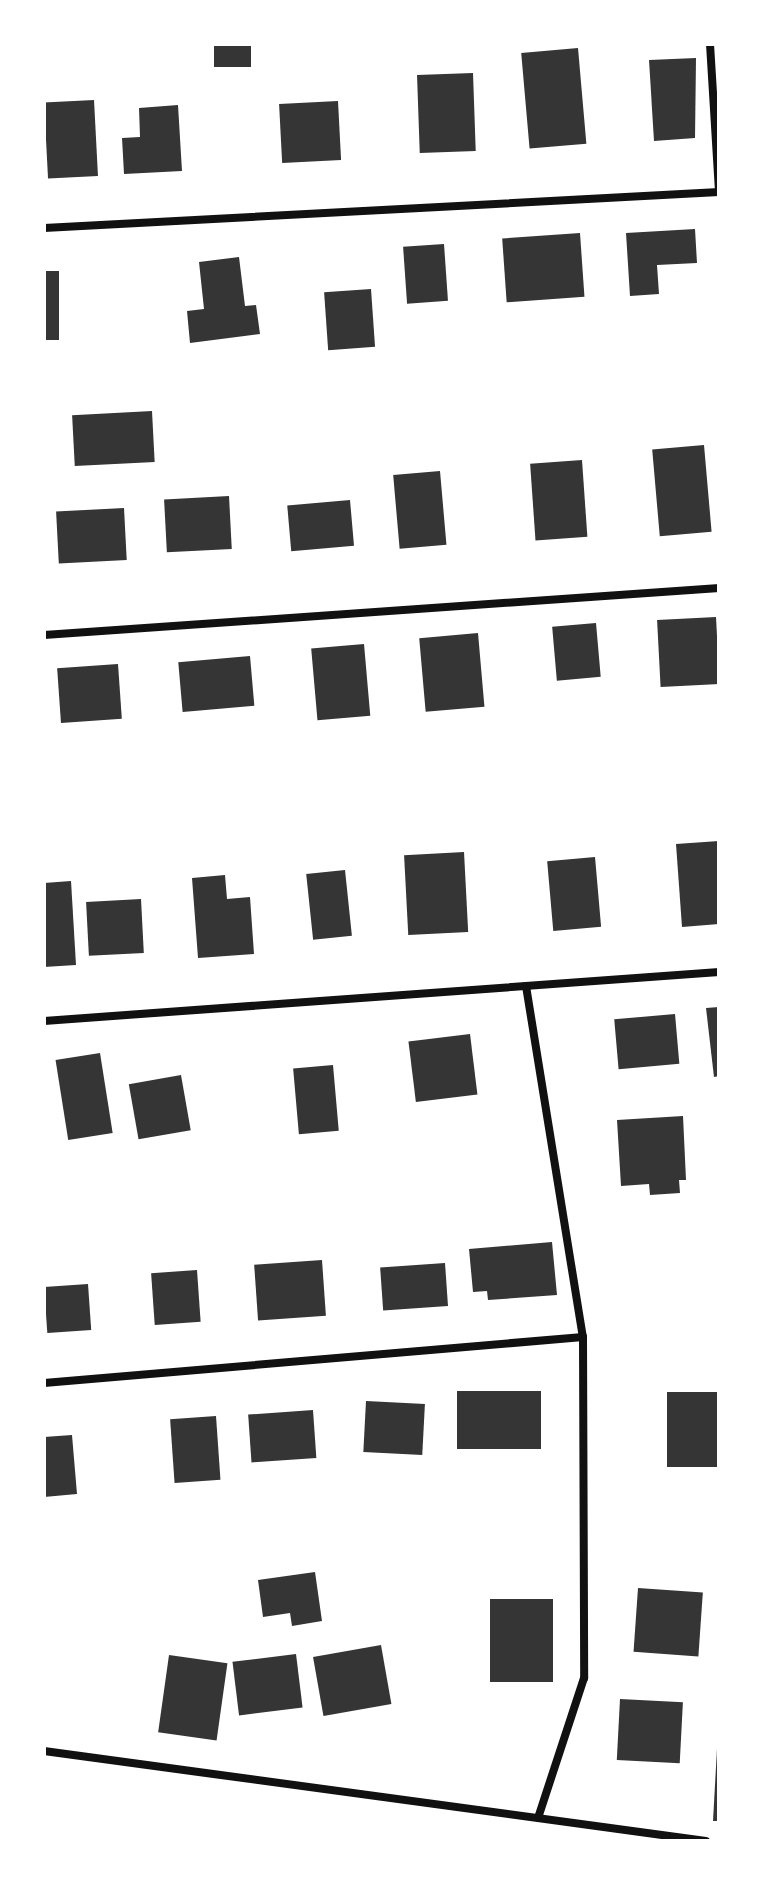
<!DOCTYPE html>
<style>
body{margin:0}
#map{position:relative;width:763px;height:1885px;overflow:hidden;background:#fff;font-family:"Noto Sans",sans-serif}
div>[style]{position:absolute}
.building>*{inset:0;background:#353535;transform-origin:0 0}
.minor>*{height:8px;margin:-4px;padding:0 4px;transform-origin:4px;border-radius:4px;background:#111}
span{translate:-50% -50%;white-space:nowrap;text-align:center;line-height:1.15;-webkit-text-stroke:6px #fff;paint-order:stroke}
.frame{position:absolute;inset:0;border:46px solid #fff;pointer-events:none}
</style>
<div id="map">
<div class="building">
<div style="left:214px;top:44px;width:37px;height:23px"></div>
<div style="left:578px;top:48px;width:96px;height:57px;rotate:85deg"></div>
<div style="clip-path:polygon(696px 58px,695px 138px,654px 141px,649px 60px)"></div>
<div style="left:473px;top:73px;width:78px;height:56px;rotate:88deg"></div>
<div style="left:94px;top:100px;width:76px;height:50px;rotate:87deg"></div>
<div style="left:338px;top:101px;width:59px;height:59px;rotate:87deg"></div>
<div style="clip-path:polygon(178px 105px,182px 171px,124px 174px,122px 138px,140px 137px,139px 108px)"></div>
<div style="clip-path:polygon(695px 229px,697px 263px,657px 265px,659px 294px,630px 296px,626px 233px)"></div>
<div style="left:580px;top:233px;width:64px;height:78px;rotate:86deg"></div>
<div style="left:444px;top:244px;width:57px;height:41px;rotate:86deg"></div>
<div style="clip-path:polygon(239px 257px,245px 306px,256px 305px,260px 334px,190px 343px,187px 311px,204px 309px,199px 262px)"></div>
<div style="left:59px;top:271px;width:69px;height:15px;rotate:90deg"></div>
<div style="left:371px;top:289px;width:58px;height:47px;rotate:86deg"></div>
<div style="left:152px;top:411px;width:51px;height:80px;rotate:87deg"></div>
<div style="left:704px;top:445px;width:87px;height:52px;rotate:85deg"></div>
<div style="left:582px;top:460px;width:77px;height:52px;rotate:86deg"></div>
<div style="left:440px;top:471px;width:74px;height:47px;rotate:85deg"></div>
<div style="left:229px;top:496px;width:53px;height:65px;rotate:87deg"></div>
<div style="left:350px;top:500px;width:46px;height:63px;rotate:85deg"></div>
<div style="left:124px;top:508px;width:52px;height:68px;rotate:87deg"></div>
<div style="left:716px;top:617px;width:67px;height:59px;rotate:87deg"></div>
<div style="left:596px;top:623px;width:54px;height:44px;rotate:85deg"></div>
<div style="left:478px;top:633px;width:74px;height:59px;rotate:85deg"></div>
<div style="left:364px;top:644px;width:72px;height:53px;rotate:85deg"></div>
<div style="left:250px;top:656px;width:50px;height:72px;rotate:85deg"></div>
<div style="left:118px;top:664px;width:55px;height:61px;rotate:86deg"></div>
<div style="clip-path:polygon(719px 841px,719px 924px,682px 927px,676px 844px)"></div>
<div style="left:464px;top:852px;width:80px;height:60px;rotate:87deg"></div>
<div style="left:595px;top:857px;width:70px;height:48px;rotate:85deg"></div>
<div style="left:345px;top:870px;width:66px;height:39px;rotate:84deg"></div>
<div style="clip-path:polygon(225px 875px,227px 899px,250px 897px,254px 954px,198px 958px,192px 878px)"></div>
<div style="clip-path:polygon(71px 881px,76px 965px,44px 967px,44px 883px)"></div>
<div style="left:141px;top:899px;width:54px;height:55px;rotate:87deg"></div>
<div style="clip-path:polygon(719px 1007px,719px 1076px,714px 1077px,706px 1008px)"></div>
<div style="left:675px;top:1014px;width:50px;height:61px;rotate:85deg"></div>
<div style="left:470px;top:1034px;width:61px;height:62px;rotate:83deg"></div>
<div style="left:100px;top:1053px;width:81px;height:45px;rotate:81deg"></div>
<div style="left:333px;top:1065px;width:66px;height:40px;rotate:85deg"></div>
<div style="left:181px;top:1075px;width:56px;height:53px;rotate:80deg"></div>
<div style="clip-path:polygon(683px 1116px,686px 1180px,679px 1180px,680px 1193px,650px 1195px,649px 1184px,621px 1186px,617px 1120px)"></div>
<div style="clip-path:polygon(552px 1242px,557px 1295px,488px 1300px,487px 1291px,473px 1292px,469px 1249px)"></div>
<div style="left:322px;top:1260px;width:56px;height:68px;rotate:86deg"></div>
<div style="left:445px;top:1263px;width:43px;height:65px;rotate:86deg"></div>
<div style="left:197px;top:1270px;width:52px;height:46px;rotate:86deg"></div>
<div style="left:88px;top:1284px;width:46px;height:44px;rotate:86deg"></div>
<div style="left:457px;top:1391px;width:84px;height:58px"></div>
<div style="left:719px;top:1392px;width:75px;height:52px;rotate:90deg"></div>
<div style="left:366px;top:1401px;width:59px;height:51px;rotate:3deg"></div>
<div style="left:313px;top:1410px;width:48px;height:65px;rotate:86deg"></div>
<div style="left:216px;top:1416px;width:64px;height:46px;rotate:86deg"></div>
<div style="clip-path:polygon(72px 1435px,77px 1494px,44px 1497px,44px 1437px)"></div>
<div style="clip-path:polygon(315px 1572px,322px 1621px,292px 1626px,290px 1613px,263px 1617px,258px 1580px)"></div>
<div style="left:638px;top:1588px;width:65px;height:64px;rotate:4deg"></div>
<div style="left:490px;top:1599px;width:63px;height:83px"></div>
<div style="left:381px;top:1645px;width:60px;height:69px;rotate:80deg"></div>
<div style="left:296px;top:1654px;width:54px;height:64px;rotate:83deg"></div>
<div style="left:169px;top:1655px;width:59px;height:78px;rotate:8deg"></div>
<div style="left:620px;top:1699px;width:63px;height:61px;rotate:3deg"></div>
<div style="clip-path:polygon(717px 1749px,719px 1750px,719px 1821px,713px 1821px)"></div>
</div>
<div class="minor">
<div style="left:710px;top:44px;width:147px;rotate:86.5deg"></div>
<div style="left:44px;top:228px;width:676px;rotate:-3.05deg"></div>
<div style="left:44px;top:635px;width:677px;rotate:-3.98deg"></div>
<div style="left:526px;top:986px;width:356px;rotate:80.8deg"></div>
<div style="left:583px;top:1337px;width:341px;rotate:89.8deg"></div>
<div style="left:584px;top:1678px;width:147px;rotate:108.2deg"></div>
<div style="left:44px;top:1021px;width:677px;rotate:-4.15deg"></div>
<div style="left:44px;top:1383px;width:541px;rotate:-4.88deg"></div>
<div style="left:44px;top:1751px;width:668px;rotate:7.74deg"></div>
</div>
<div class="frame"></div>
</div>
